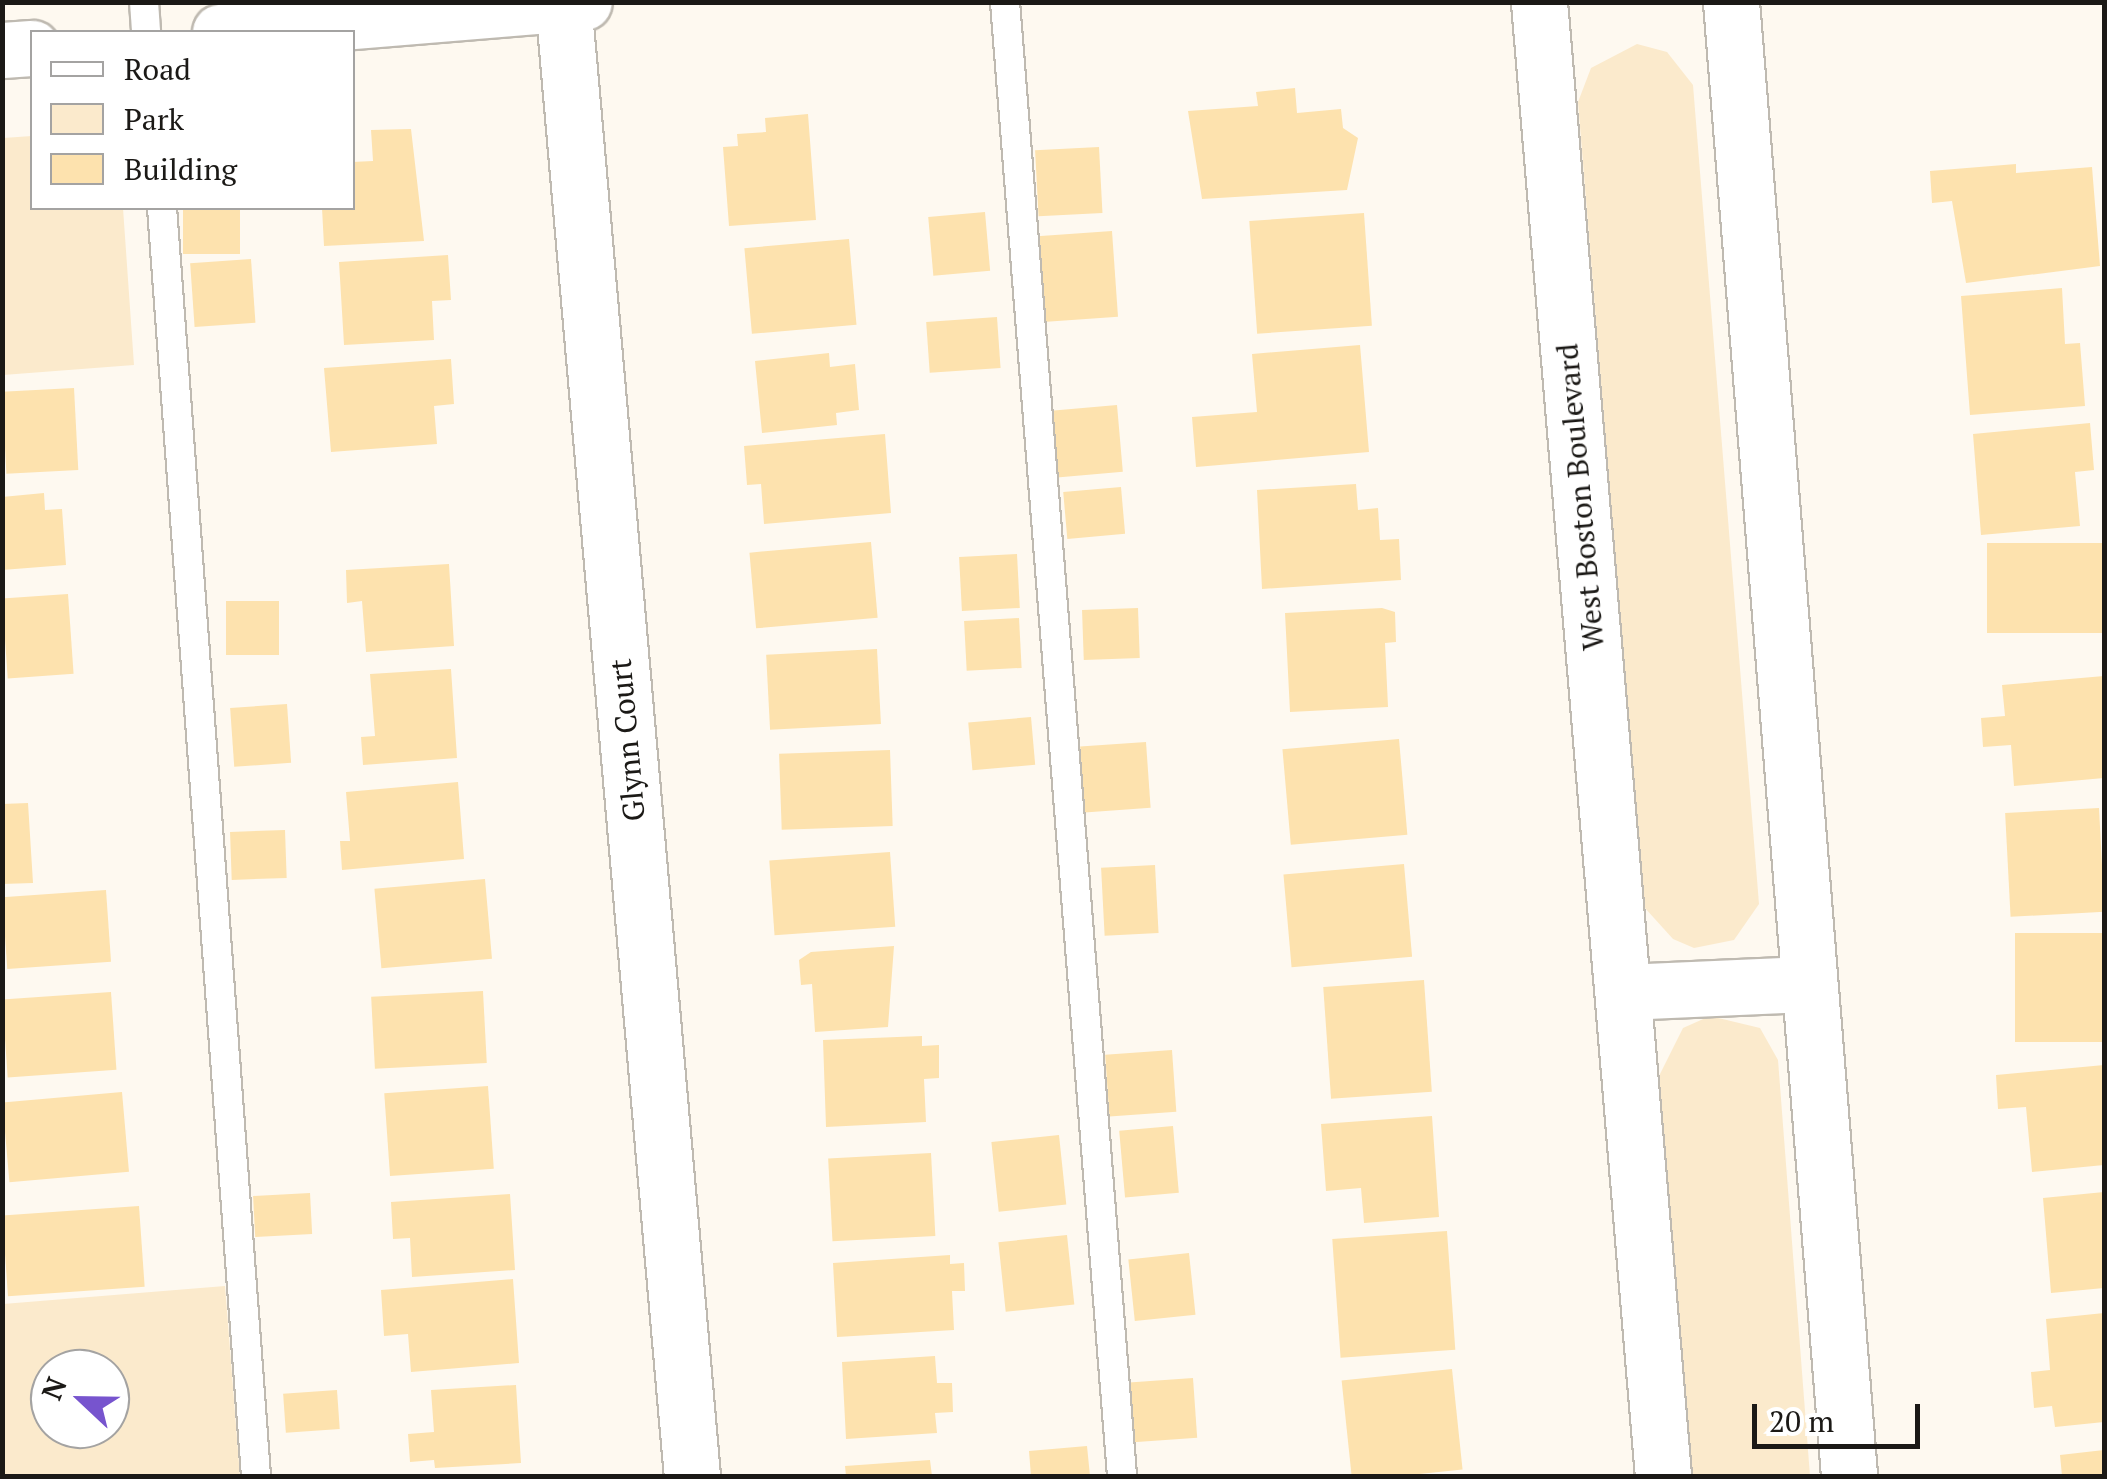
<!DOCTYPE html>
<style>
body{margin:0}
#map{position:relative;width:2107px;height:1479px;overflow:hidden;background:#fef9f0;font-family:"PT Serif",serif}
div>[style]{position:absolute}
.green>*{inset:0;background:#fbeacc}
.building>*{inset:0;background:#fde2ae;transform-origin:0 0}
.roads{filter:drop-shadow(2px 0 #bfbab1) drop-shadow(-2px 0 #bfbab1) drop-shadow(0 2px #bfbab1) drop-shadow(0 -2px #bfbab1)}
.lane>*{height:28px;margin:-14px;padding:0 14px;transform-origin:14px;border-radius:14px;background:#fff}
.street>*{height:55px;margin:-27.5px;padding:0 27.5px;transform-origin:27.5px;border-radius:27.5px;background:#fff}
.secondary>*{height:55px;margin:-27.5px;padding:0 27.5px;transform-origin:27.5px;border-radius:27.5px;background:#fff}
span{translate:-50% -50%;white-space:nowrap;text-align:center;line-height:1.15;-webkit-text-stroke:8px #fff;paint-order:stroke}
.street-label{font-size:30px;color:#1b1916}
.frame{position:absolute;inset:0;border:5px solid #1b1916;pointer-events:none}
.legend{position:absolute;left:30px;top:30px;width:325px;height:180px;box-sizing:border-box;background:#fff;border:2px solid #a4a3a2;margin:0;padding:12px 18px;list-style:none;font-size:30px;color:#1b1916}
.legend li{display:flex;align-items:center;gap:20px;height:50px}
.legend b{width:50px;border:2px solid #a4a3a2}
.north{position:absolute;left:30px;top:1349px;width:100px;height:100px;box-sizing:border-box;background:#fff;border:2px solid #a4a3a2;border-radius:50%;rotate:292deg;font-size:28px;font-weight:700;line-height:40px;text-align:center;color:#1b1916}
.north::after{content:'';display:block;margin:auto;width:35px;height:45px;background:#7754ce;clip-path:polygon(50% 0,100% 100%,50% 72%,0 100%)}
.scale{position:absolute;left:1752px;top:1404px;width:168px;height:45px;box-sizing:border-box;border:5px solid #1b1916;border-top:0;padding-left:12px;font-size:30px;line-height:35px;white-space:nowrap;color:#1b1916;-webkit-text-stroke:8px #fff;paint-order:stroke}
</style>
<div id="map">
<div class="green">
<div style="clip-path:polygon(1637px 44px,1667px 52px,1693px 85px,1759px 904px,1734px 940px,1694px 948px,1673px 939px,1644px 907px,1578px 102px,1591px 68px)"></div>
<div style="clip-path:polygon(32px 136px,32px 208px,123px 208px,134px 365px,3px 375px,3px 138px)"></div>
<div style="clip-path:polygon(1710px 1016px,1760px 1028px,1778px 1060px,1810px 1476px,1691px 1476px,1658px 1078px,1683px 1028px)"></div>
<div style="clip-path:polygon(evenodd,225px 1286px,240px 1476px,3px 1476px,3px 1304px,225px 1286px,50px 1369px,110px 1369px,110px 1429px,50px 1429px,50px 1369px)"></div>
</div>
<div class="building">
<div style="clip-path:polygon(1295px 88px,1297px 113px,1341px 109px,1343px 128px,1358px 138px,1347px 190px,1202px 199px,1188px 111px,1258px 106px,1256px 92px)"></div>
<div style="clip-path:polygon(808px 114px,816px 220px,729px 226px,723px 147px,738px 146px,737px 134px,766px 132px,765px 118px)"></div>
<div style="clip-path:polygon(411px 129px,424px 241px,324px 246px,322px 208px,352px 208px,352px 162px,373px 161px,371px 130px)"></div>
<div style="left:1099px;top:147px;width:66px;height:64px;rotate:87deg"></div>
<div style="clip-path:polygon(2016px 164px,2016px 173px,2092px 167px,2100px 266px,1966px 283px,1952px 201px,1932px 203px,1930px 171px)"></div>
<div style="left:183px;top:208px;width:57px;height:46px"></div>
<div style="left:985px;top:212px;width:59px;height:57px;rotate:85deg"></div>
<div style="left:1364px;top:213px;width:113px;height:115px;rotate:86deg"></div>
<div style="left:1112px;top:231px;width:86px;height:75px;rotate:86deg"></div>
<div style="left:849px;top:239px;width:86px;height:105px;rotate:85deg"></div>
<div style="clip-path:polygon(448px 255px,451px 300px,432px 301px,434px 340px,344px 345px,339px 262px)"></div>
<div style="left:251px;top:259px;width:64px;height:61px;rotate:86deg"></div>
<div style="clip-path:polygon(2062px 288px,2065px 344px,2080px 343px,2085px 406px,1970px 415px,1961px 296px)"></div>
<div style="left:997px;top:317px;width:51px;height:71px;rotate:86deg"></div>
<div style="clip-path:polygon(1360px 345px,1369px 452px,1196px 467px,1192px 417px,1257px 412px,1252px 354px)"></div>
<div style="clip-path:polygon(829px 353px,830px 367px,855px 364px,859px 410px,836px 413px,837px 425px,762px 433px,755px 361px)"></div>
<div style="clip-path:polygon(451px 359px,454px 404px,434px 406px,437px 444px,331px 452px,324px 368px)"></div>
<div style="left:74px;top:388px;width:82px;height:72px;rotate:87deg"></div>
<div style="left:1117px;top:405px;width:67px;height:66px;rotate:85deg"></div>
<div style="clip-path:polygon(2090px 423px,2094px 470px,2075px 472px,2080px 526px,1981px 535px,1973px 434px)"></div>
<div style="clip-path:polygon(885px 434px,891px 513px,764px 524px,761px 484px,747px 485px,744px 446px)"></div>
<div style="clip-path:polygon(1356px 484px,1358px 510px,1378px 508px,1380px 540px,1399px 539px,1401px 580px,1262px 589px,1257px 490px)"></div>
<div style="left:1121px;top:487px;width:47px;height:58px;rotate:85deg"></div>
<div style="clip-path:polygon(44px 493px,45px 510px,62px 509px,66px 565px,2px 570px,2px 497px)"></div>
<div style="left:871px;top:542px;width:76px;height:122px;rotate:85deg"></div>
<div style="left:2104px;top:543px;width:90px;height:117px;rotate:90deg"></div>
<div style="left:1017px;top:554px;width:54px;height:58px;rotate:87deg"></div>
<div style="clip-path:polygon(449px 564px,454px 646px,366px 652px,362px 601px,347px 603px,346px 570px)"></div>
<div style="left:68px;top:594px;width:80px;height:66px;rotate:86deg"></div>
<div style="left:279px;top:601px;width:54px;height:53px;rotate:90deg"></div>
<div style="left:1138px;top:608px;width:50px;height:56px;rotate:88deg"></div>
<div style="clip-path:polygon(1382px 608px,1395px 612px,1396px 642px,1385px 643px,1388px 707px,1290px 712px,1285px 613px)"></div>
<div style="left:1019px;top:618px;width:50px;height:55px;rotate:87deg"></div>
<div style="left:877px;top:649px;width:75px;height:111px;rotate:87deg"></div>
<div style="clip-path:polygon(451px 669px,457px 758px,363px 765px,361px 737px,375px 736px,370px 674px)"></div>
<div style="clip-path:polygon(2104px 676px,2104px 778px,2014px 786px,2011px 745px,1983px 747px,1981px 718px,2005px 716px,2002px 685px)"></div>
<div style="left:287px;top:704px;width:59px;height:57px;rotate:86deg"></div>
<div style="left:1031px;top:717px;width:48px;height:63px;rotate:85deg"></div>
<div style="left:1399px;top:739px;width:96px;height:117px;rotate:85deg"></div>
<div style="left:1146px;top:742px;width:66px;height:66px;rotate:86deg"></div>
<div style="left:890px;top:750px;width:76px;height:111px;rotate:88deg"></div>
<div style="clip-path:polygon(458px 782px,464px 859px,342px 870px,340px 841px,350px 841px,346px 792px)"></div>
<div style="clip-path:polygon(28px 803px,33px 883px,2px 884px,2px 804px)"></div>
<div style="left:2099px;top:808px;width:104px;height:94px;rotate:87deg"></div>
<div style="left:285px;top:830px;width:48px;height:55px;rotate:88deg"></div>
<div style="left:890px;top:852px;width:75px;height:121px;rotate:86deg"></div>
<div style="left:1404px;top:864px;width:93px;height:121px;rotate:85deg"></div>
<div style="left:1155px;top:865px;width:68px;height:54px;rotate:87deg"></div>
<div style="left:485px;top:879px;width:80px;height:111px;rotate:85deg"></div>
<div style="left:106px;top:890px;width:72px;height:104px;rotate:86deg"></div>
<div style="left:2104px;top:933px;width:109px;height:89px;rotate:90deg"></div>
<div style="clip-path:polygon(894px 946px,888px 1027px,815px 1032px,812px 984px,801px 985px,799px 960px,811px 952px)"></div>
<div style="left:1424px;top:980px;width:112px;height:101px;rotate:86deg"></div>
<div style="left:483px;top:991px;width:72px;height:112px;rotate:87deg"></div>
<div style="left:111px;top:992px;width:78px;height:109px;rotate:86deg"></div>
<div style="clip-path:polygon(922px 1036px,922px 1046px,939px 1045px,939px 1078px,924px 1079px,926px 1122px,826px 1127px,823px 1040px)"></div>
<div style="left:1172px;top:1050px;width:62px;height:67px;rotate:86deg"></div>
<div style="clip-path:polygon(2104px 1065px,2104px 1165px,2032px 1172px,2026px 1107px,1998px 1109px,1996px 1075px)"></div>
<div style="left:488px;top:1086px;width:83px;height:104px;rotate:86deg"></div>
<div style="left:122px;top:1092px;width:80px;height:120px;rotate:85deg"></div>
<div style="clip-path:polygon(1432px 1116px,1439px 1217px,1364px 1223px,1361px 1188px,1326px 1191px,1321px 1124px)"></div>
<div style="left:1173px;top:1126px;width:67px;height:54px;rotate:85deg"></div>
<div style="left:1059px;top:1135px;width:70px;height:68px;rotate:84deg"></div>
<div style="left:931px;top:1153px;width:83px;height:103px;rotate:87deg"></div>
<div style="clip-path:polygon(2104px 1192px,2104px 1288px,2051px 1293px,2043px 1198px)"></div>
<div style="left:310px;top:1193px;width:41px;height:57px;rotate:87deg"></div>
<div style="clip-path:polygon(510px 1194px,515px 1270px,412px 1277px,410px 1238px,393px 1239px,391px 1202px)"></div>
<div style="left:139px;top:1206px;width:81px;height:137px;rotate:86deg"></div>
<div style="left:1447px;top:1231px;width:119px;height:115px;rotate:86deg"></div>
<div style="left:1067px;top:1235px;width:70px;height:69px;rotate:84deg"></div>
<div style="left:1189px;top:1253px;width:62px;height:61px;rotate:84deg"></div>
<div style="clip-path:polygon(950px 1255px,950px 1264px,964px 1263px,965px 1291px,952px 1291px,954px 1330px,837px 1337px,833px 1263px)"></div>
<div style="clip-path:polygon(513px 1279px,519px 1363px,411px 1372px,408px 1334px,384px 1336px,381px 1290px)"></div>
<div style="clip-path:polygon(2104px 1313px,2104px 1422px,2055px 1427px,2052px 1406px,2034px 1408px,2031px 1372px,2050px 1370px,2046px 1319px)"></div>
<div style="clip-path:polygon(935px 1356px,937px 1383px,952px 1383px,953px 1412px,935px 1413px,937px 1433px,846px 1439px,842px 1362px)"></div>
<div style="left:1452px;top:1369px;width:101px;height:111px;rotate:84deg"></div>
<div style="left:1193px;top:1378px;width:60px;height:64px;rotate:86deg"></div>
<div style="clip-path:polygon(516px 1385px,521px 1463px,435px 1468px,434px 1460px,410px 1462px,408px 1434px,434px 1432px,431px 1390px)"></div>
<div style="left:337px;top:1390px;width:39px;height:54px;rotate:86deg"></div>
<div style="clip-path:polygon(1087px 1446px,1090px 1476px,1031px 1476px,1029px 1451px)"></div>
<div style="clip-path:polygon(2104px 1450px,2104px 1476px,2062px 1476px,2060px 1455px)"></div>
<div style="clip-path:polygon(930px 1460px,932px 1476px,846px 1476px,845px 1466px)"></div>
</div>
<div class="roads">
<div class="lane">
<div style="left:144px;top:2px;width:30px;rotate:86deg"></div>
<div style="left:1005px;top:2px;width:1479px;rotate:85.46deg"></div>
<div style="left:162px;top:208px;width:1271px;rotate:85.76deg"></div>
</div>
<div class="street">
<div style="left:563px;top:2px;width:1480px;rotate:85deg"></div>
<div style="left:1539px;top:2px;width:1479px;rotate:85.19deg"></div>
<div style="left:1731px;top:2px;width:1479px;rotate:85.42deg"></div>
<div style="left:1623px;top:992px;width:184px;rotate:-2.5deg"></div>
</div>
<div class="secondary">
<div style="left:220px;top:32px;width:365px;rotate:-4.7deg"></div>
<div style="left:2px;top:50px;width:30px;rotate:-4deg"></div>
</div>
</div>
<div class="street-label">
<span style="left:1580px;top:497px;rotate:-95deg">West Boston Boulevard</span>
<span style="left:627px;top:740px;rotate:-95deg">Glynn Court</span>
</div>
<div class="frame"></div>
<ul class="legend">
<li><b style="height:12px;background:#fff"></b>Road</li>
<li><b style="height:28px;background:#fbeacc"></b>Park</li>
<li><b style="height:28px;background:#fde2ae"></b>Building</li>
</ul>
<div class="north">N</div>
<div class="scale">20 m</div>
</div>
